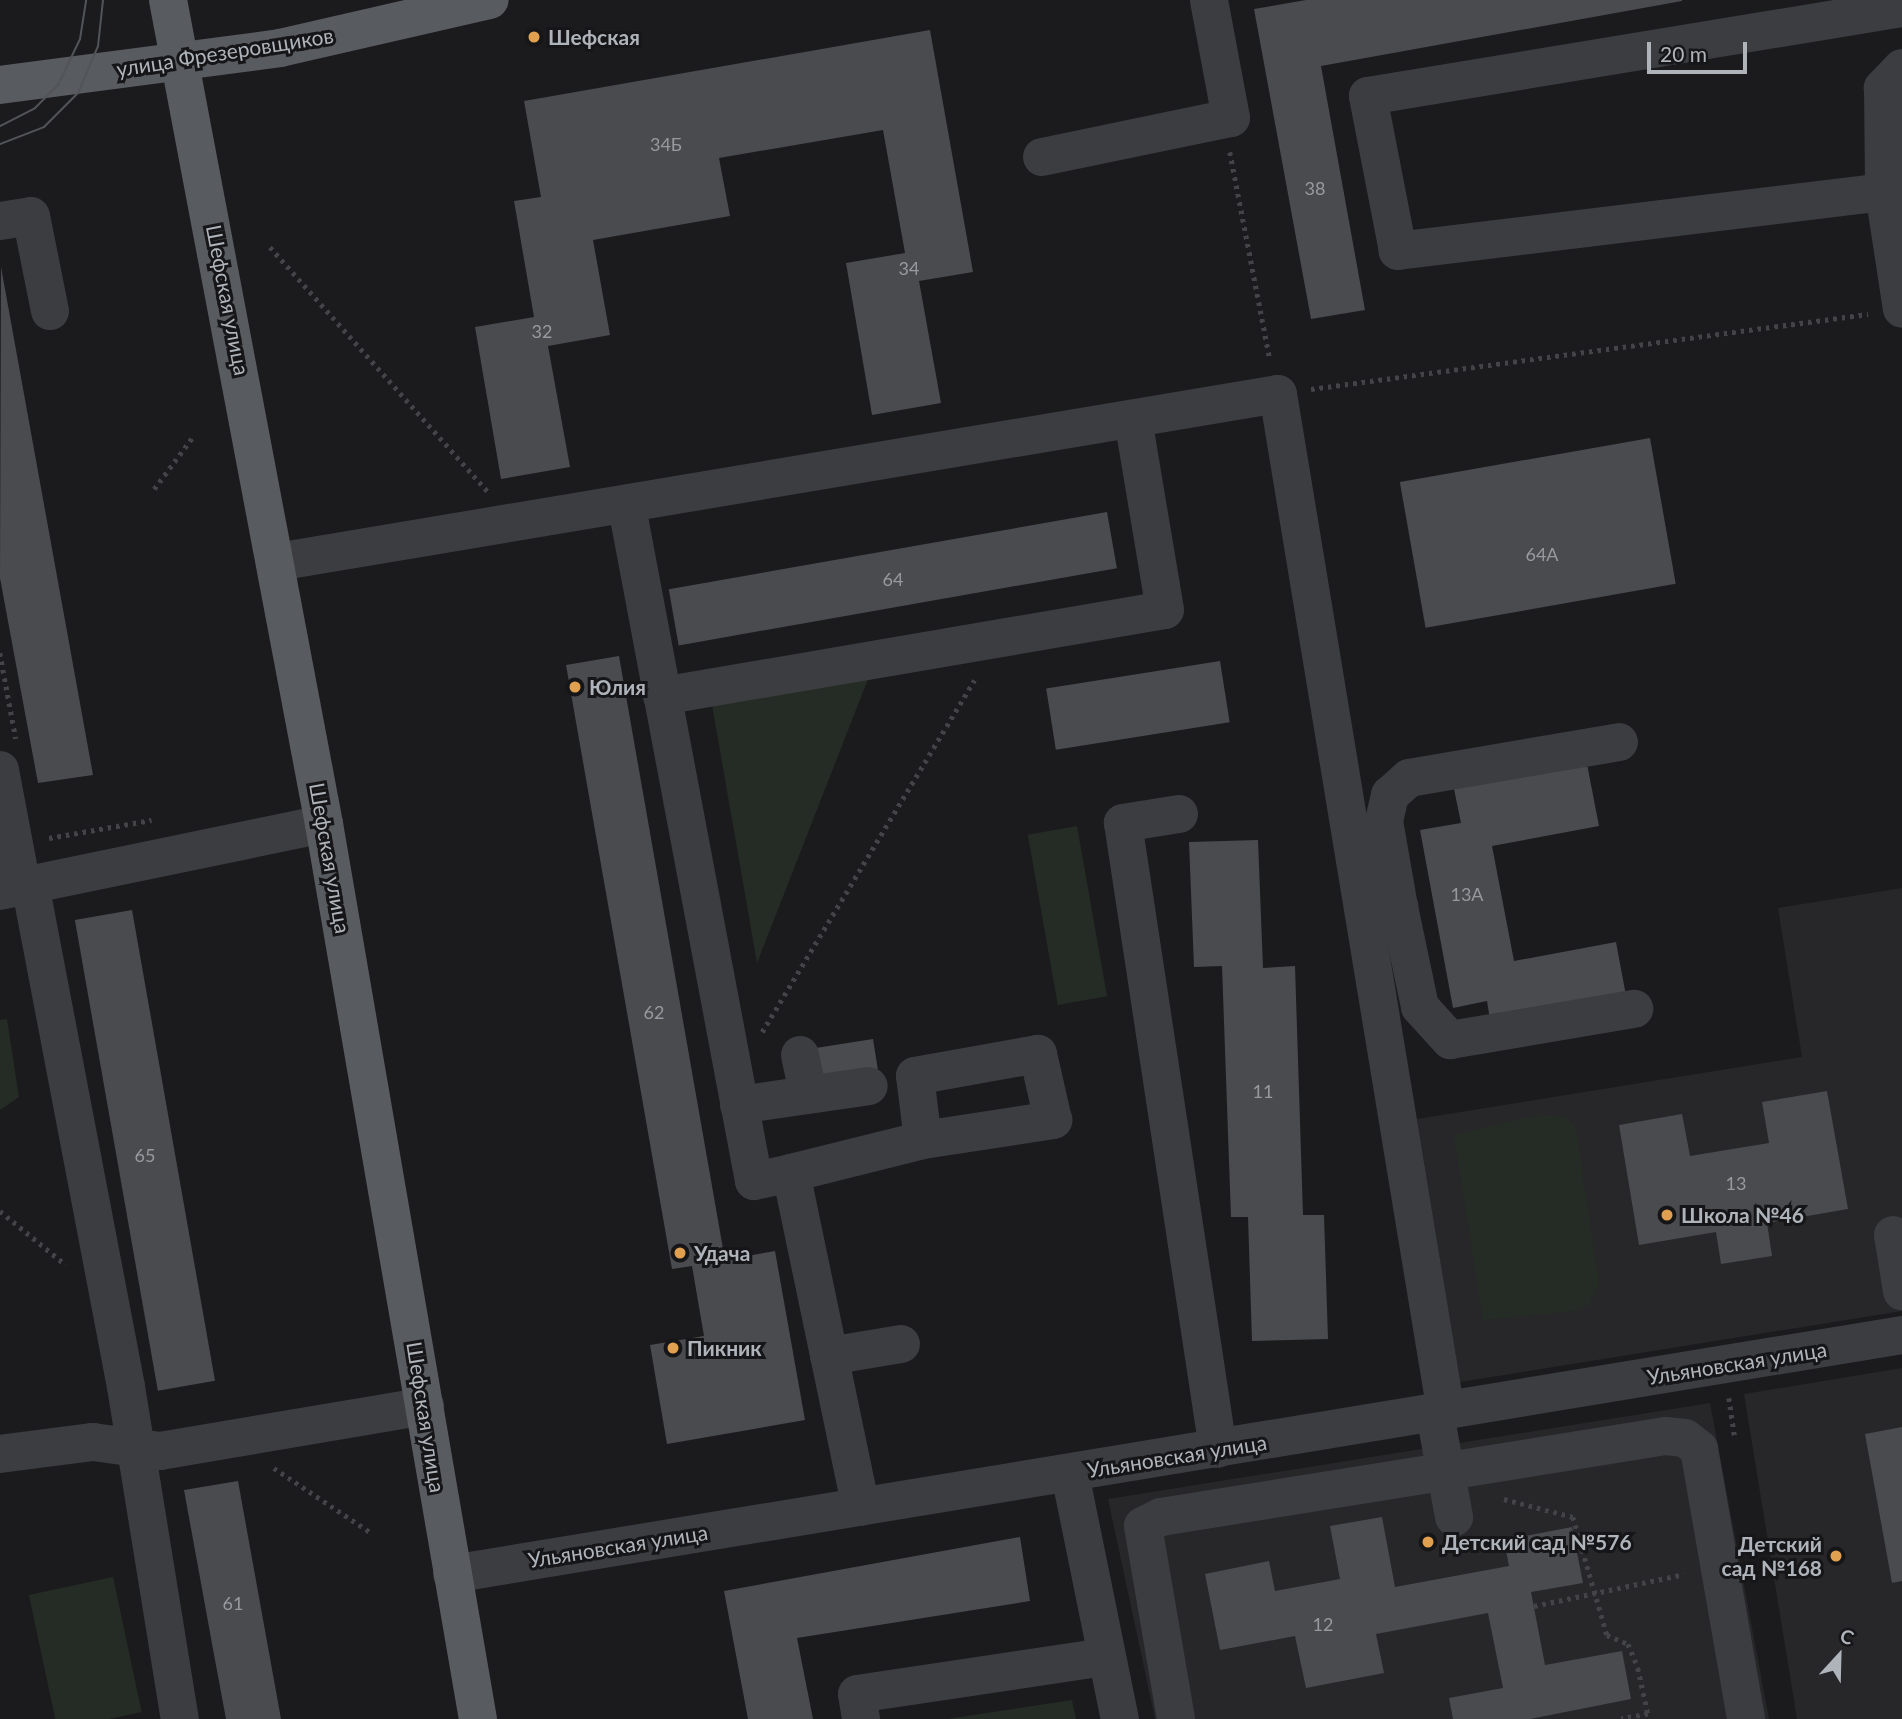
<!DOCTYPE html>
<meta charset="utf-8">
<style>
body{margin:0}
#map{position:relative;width:1902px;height:1719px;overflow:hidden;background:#1b1b1d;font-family:Lato,sans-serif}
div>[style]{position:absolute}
.built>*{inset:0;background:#272729}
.green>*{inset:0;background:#252c25;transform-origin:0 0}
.building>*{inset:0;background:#4a4b4f;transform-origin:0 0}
.path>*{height:4.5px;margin-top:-2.25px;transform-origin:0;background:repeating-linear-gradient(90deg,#424448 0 3.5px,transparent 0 8.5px)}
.minor>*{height:38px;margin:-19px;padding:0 19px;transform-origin:19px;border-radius:19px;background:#3c3d41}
.major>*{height:38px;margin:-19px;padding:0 19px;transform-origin:19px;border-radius:19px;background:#585b60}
.tram>*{height:2px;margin:-1px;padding:0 1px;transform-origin:1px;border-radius:1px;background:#515458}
.dots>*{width:19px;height:19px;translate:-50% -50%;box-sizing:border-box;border:4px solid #161618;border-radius:50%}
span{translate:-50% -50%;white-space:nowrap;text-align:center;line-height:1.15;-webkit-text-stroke:6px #161618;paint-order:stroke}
.number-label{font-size:18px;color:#969aa0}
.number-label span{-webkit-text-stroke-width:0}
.poi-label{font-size:21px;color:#afb4bb;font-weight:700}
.left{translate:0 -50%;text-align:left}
.right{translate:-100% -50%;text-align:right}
.street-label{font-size:21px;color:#afb4bb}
.north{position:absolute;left:1804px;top:1621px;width:70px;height:70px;-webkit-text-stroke:5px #161618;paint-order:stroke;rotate:22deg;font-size:19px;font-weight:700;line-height:28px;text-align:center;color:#afb4bb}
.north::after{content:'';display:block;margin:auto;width:24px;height:32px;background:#afb4bb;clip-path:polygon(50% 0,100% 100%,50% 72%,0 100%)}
.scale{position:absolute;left:1647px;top:42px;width:100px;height:32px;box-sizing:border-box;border:4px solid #afb4bb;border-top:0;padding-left:9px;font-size:21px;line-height:24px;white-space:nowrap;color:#afb4bb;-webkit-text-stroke:5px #161618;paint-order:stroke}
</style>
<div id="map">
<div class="built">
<div style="clip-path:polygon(1902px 888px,1902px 1311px,1460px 1382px,1417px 1119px,1802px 1057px,1778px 908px)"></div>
<div style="clip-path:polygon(1902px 1368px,1902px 1719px,1797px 1719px,1744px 1394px)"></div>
<div style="clip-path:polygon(1710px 1403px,1769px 1719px,1155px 1719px,1108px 1499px)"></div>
</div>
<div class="green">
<div style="clip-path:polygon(870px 674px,757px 963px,711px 699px)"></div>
<div style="left:1077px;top:826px;width:173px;height:50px;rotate:80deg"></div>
<div style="clip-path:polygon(7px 1019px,19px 1097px,0 1110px,0 1020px)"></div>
<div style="clip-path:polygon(1539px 1115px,1567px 1117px,1576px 1128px,1599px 1284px,1589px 1305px,1575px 1311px,1483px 1320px,1454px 1135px)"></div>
<div style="left:113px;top:1577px;width:138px;height:86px;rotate:78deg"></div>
<div style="clip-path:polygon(1072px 1700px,1076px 1719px,947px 1719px)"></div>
</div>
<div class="building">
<div style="clip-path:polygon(1306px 0,1682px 0,1682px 1px,1321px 66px,1365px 310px,1311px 319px,1254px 9px)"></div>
<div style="clip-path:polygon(930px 30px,973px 272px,919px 281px,941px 403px,872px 415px,846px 263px,905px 253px,883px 130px,719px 158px,730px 216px,593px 240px,610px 335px,548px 346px,570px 467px,501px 479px,475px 327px,534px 317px,514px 201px,541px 197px,524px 101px)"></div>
<div style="clip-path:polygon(1px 267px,93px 775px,38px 783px,0 578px)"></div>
<div style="left:1650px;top:438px;width:148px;height:254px;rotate:80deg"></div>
<div style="left:1107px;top:512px;width:57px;height:445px;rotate:80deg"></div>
<div style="clip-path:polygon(619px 656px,725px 1260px,775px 1251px,805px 1420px,667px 1444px,650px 1345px,704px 1336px,692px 1266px,672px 1269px,566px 665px)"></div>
<div style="left:1220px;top:661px;width:62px;height:176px;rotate:81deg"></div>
<div style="clip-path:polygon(1587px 764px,1599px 826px,1492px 846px,1514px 961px,1616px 942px,1627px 1001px,1491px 1026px,1487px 1001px,1453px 1008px,1420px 830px,1461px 823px,1454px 789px)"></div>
<div style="clip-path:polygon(1258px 840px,1263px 968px,1295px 966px,1303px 1215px,1324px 1215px,1328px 1339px,1252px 1341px,1248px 1217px,1231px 1217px,1222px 966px,1194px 967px,1189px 842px)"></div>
<div style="left:132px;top:910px;width:478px;height:58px;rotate:80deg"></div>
<div style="left:873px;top:1039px;width:31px;height:58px;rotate:81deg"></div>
<div style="clip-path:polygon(1827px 1091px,1848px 1209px,1767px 1223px,1772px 1256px,1721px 1264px,1716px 1232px,1639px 1245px,1619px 1125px,1682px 1114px,1690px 1156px,1769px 1143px,1762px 1102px)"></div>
<div style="clip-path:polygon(1902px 1427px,1902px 1581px,1892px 1583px,1865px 1434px)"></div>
<div style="clip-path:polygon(238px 1481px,281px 1719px,226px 1719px,215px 1660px,184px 1490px)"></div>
<div style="clip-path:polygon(1382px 1517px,1395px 1587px,1509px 1566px,1504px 1540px,1572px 1527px,1583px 1583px,1531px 1592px,1545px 1665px,1622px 1651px,1631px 1699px,1530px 1719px,1453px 1719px,1449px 1698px,1503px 1688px,1488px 1613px,1376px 1634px,1384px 1673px,1306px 1688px,1295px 1636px,1220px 1650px,1205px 1574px,1269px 1561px,1275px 1591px,1340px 1579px,1330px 1526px)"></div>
<div style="clip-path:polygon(1020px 1537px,1030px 1601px,797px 1638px,813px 1719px,748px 1719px,724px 1591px)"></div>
</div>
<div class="path">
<div style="left:1230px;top:152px;width:212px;rotate:79.1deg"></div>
<div style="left:270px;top:247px;width:328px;rotate:48.3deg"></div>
<div style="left:1311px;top:389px;width:562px;rotate:-7.67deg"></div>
<div style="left:154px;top:489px;width:64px;rotate:-53.3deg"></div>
<div style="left:0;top:653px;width:87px;rotate:79.5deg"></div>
<div style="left:49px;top:838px;width:104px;rotate:-10deg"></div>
<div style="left:762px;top:1032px;width:411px;rotate:-58.9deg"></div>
<div style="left:0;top:1211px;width:85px;rotate:39.3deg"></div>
<div style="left:1729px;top:1398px;width:40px;rotate:81.5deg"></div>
<div style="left:274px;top:1468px;width:115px;rotate:33.7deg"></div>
<div style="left:1504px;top:1499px;width:71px;rotate:14.6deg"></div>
<div style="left:1573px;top:1517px;width:123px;rotate:73.9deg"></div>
<div style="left:1607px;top:1635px;width:23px;rotate:23deg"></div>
<div style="left:1628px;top:1644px;width:26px;rotate:67deg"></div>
<div style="left:1638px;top:1668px;width:47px;rotate:77.7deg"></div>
<div style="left:1648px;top:1714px;width:27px;rotate:170deg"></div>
<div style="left:1534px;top:1606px;width:153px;rotate:-12deg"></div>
</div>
<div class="minor">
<div style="left:1902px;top:68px;width:28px;rotate:134deg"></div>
<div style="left:1883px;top:88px;width:104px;rotate:89.4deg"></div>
<div style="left:1884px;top:192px;width:118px;rotate:81.3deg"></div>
<div style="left:1042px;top:157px;width:193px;rotate:-11.7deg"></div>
<div style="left:1231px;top:118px;width:120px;rotate:-100.6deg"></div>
<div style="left:1884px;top:192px;width:490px;rotate:173.1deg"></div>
<div style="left:1398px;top:251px;width:158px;rotate:-101deg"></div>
<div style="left:1368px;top:96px;width:541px;rotate:-9.36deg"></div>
<div style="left:0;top:221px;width:31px;rotate:-9deg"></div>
<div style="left:31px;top:216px;width:97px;rotate:78.7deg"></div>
<div style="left:627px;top:507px;width:686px;rotate:79.33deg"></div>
<div style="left:754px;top:1181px;width:38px;rotate:-12deg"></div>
<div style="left:791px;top:1173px;width:341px;rotate:78.2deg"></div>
<div style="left:277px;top:562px;width:1015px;rotate:-9.53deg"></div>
<div style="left:1278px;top:394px;width:1032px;rotate:80.63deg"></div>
<div style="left:662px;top:696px;width:510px;rotate:-9.7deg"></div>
<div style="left:1165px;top:610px;width:194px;rotate:-99.5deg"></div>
<div style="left:0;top:770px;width:118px;rotate:79.3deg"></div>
<div style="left:1179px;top:814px;width:57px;rotate:170.9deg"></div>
<div style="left:1123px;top:823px;width:633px;rotate:81.37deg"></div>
<div style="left:30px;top:884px;width:512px;rotate:79.19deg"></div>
<div style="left:126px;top:1387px;width:336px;rotate:80.8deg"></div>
<div style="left:0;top:891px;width:331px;rotate:-11.7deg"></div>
<div style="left:1399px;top:907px;width:102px;rotate:78.1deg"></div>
<div style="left:1420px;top:1007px;width:45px;rotate:47.7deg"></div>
<div style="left:1450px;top:1040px;width:187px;rotate:-9.6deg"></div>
<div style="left:1364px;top:913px;width:36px;rotate:-10deg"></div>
<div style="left:1399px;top:907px;width:87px;rotate:-99.9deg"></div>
<div style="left:1384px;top:821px;width:27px;rotate:-77deg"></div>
<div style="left:1390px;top:795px;width:25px;rotate:-42deg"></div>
<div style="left:1409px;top:778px;width:213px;rotate:-9.7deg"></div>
<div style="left:800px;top:1055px;width:40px;rotate:78deg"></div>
<div style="left:739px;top:1105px;width:131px;rotate:-8.3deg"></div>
<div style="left:791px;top:1173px;width:136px;rotate:-14deg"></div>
<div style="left:923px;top:1140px;width:132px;rotate:-8.7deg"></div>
<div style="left:1053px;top:1120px;width:68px;rotate:-102.8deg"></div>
<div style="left:1038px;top:1054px;width:125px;rotate:169.9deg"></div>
<div style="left:915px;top:1076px;width:64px;rotate:82.9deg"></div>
<div style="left:1893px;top:1235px;width:57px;rotate:80.9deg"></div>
<div style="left:829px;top:1356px;width:73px;rotate:-9.5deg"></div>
<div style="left:1435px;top:1414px;width:105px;rotate:79.5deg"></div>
<div style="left:0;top:1454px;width:94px;rotate:-7.4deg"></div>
<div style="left:93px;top:1442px;width:68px;rotate:7.7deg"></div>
<div style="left:160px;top:1451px;width:269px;rotate:-9.6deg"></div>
<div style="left:1070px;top:1474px;width:250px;rotate:78.5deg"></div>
<div style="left:452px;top:1574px;width:1470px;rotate:-9.36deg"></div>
<div style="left:861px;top:1719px;width:25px;rotate:-99deg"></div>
<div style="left:857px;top:1694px;width:252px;rotate:-8.5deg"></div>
<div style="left:1176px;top:1719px;width:196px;rotate:-99.7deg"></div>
<div style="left:1143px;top:1526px;width:20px;rotate:-27deg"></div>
<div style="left:1161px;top:1517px;width:511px;rotate:-9.11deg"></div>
<div style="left:1666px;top:1436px;width:19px;rotate:6deg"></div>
<div style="left:1685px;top:1438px;width:18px;rotate:38deg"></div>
<div style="left:1699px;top:1449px;width:274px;rotate:80.1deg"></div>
</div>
<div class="major">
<div style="left:168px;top:0;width:839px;rotate:79.28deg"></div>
<div style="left:324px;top:824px;width:908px;rotate:80.24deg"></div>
<div style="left:0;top:85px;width:282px;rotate:-7.5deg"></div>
<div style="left:280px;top:48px;width:215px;rotate:-12.9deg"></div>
</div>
<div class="tram">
<div style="left:0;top:126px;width:39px;rotate:-27deg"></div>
<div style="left:35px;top:108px;width:33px;rotate:-45deg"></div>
<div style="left:58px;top:85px;width:51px;rotate:-64.4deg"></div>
<div style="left:80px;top:39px;width:39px;rotate:-81deg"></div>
<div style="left:0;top:144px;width:47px;rotate:-21.1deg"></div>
<div style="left:44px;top:127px;width:48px;rotate:-45deg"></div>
<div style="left:78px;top:93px;width:51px;rotate:-66.9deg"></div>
<div style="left:98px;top:46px;width:46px;rotate:-83.8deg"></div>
</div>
<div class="dots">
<div style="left:534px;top:37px;background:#e0a04f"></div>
<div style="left:575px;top:687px;background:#e0a04f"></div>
<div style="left:1667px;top:1215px;background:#e0a04f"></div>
<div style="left:680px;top:1253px;background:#e0a04f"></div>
<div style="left:673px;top:1348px;background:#e0a04f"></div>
<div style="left:1428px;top:1542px;background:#e0a04f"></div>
<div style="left:1836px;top:1556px;background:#e0a04f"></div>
</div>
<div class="number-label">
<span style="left:666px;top:144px">34Б</span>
<span style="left:1315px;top:188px">38</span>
<span style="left:909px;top:268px">34</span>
<span style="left:542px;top:331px">32</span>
<span style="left:1542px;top:554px">64А</span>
<span style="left:893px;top:579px">64</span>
<span style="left:1467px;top:894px">13А</span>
<span style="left:654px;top:1012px">62</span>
<span style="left:1263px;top:1091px">11</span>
<span style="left:145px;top:1155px">65</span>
<span style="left:1736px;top:1183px">13</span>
<span style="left:233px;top:1603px">61</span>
<span style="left:1323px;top:1624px">12</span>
</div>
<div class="poi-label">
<span class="left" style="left:548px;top:37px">Шефская</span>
<span class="left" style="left:589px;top:687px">Юлия</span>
<span class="left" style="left:1681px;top:1215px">Школа №46</span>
<span class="left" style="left:694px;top:1253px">Удача</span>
<span class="left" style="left:687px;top:1348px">Пикник</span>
<span class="left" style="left:1442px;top:1542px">Детский сад №576</span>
<span class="right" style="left:1822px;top:1556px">Детский<br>сад №168</span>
</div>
<div class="street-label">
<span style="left:225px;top:52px;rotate:-9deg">улица Фрезеровщиков</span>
<span style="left:228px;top:300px;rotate:79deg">Шефская улица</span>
<span style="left:330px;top:858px;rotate:80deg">Шефская улица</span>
<span style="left:1737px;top:1363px;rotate:-9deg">Ульяновская улица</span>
<span style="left:426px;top:1417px;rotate:81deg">Шефская улица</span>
<span style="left:1177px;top:1456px;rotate:-9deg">Ульяновская улица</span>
<span style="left:618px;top:1546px;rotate:-9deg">Ульяновская улица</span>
</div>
<div class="north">С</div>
<div class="scale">20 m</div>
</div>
